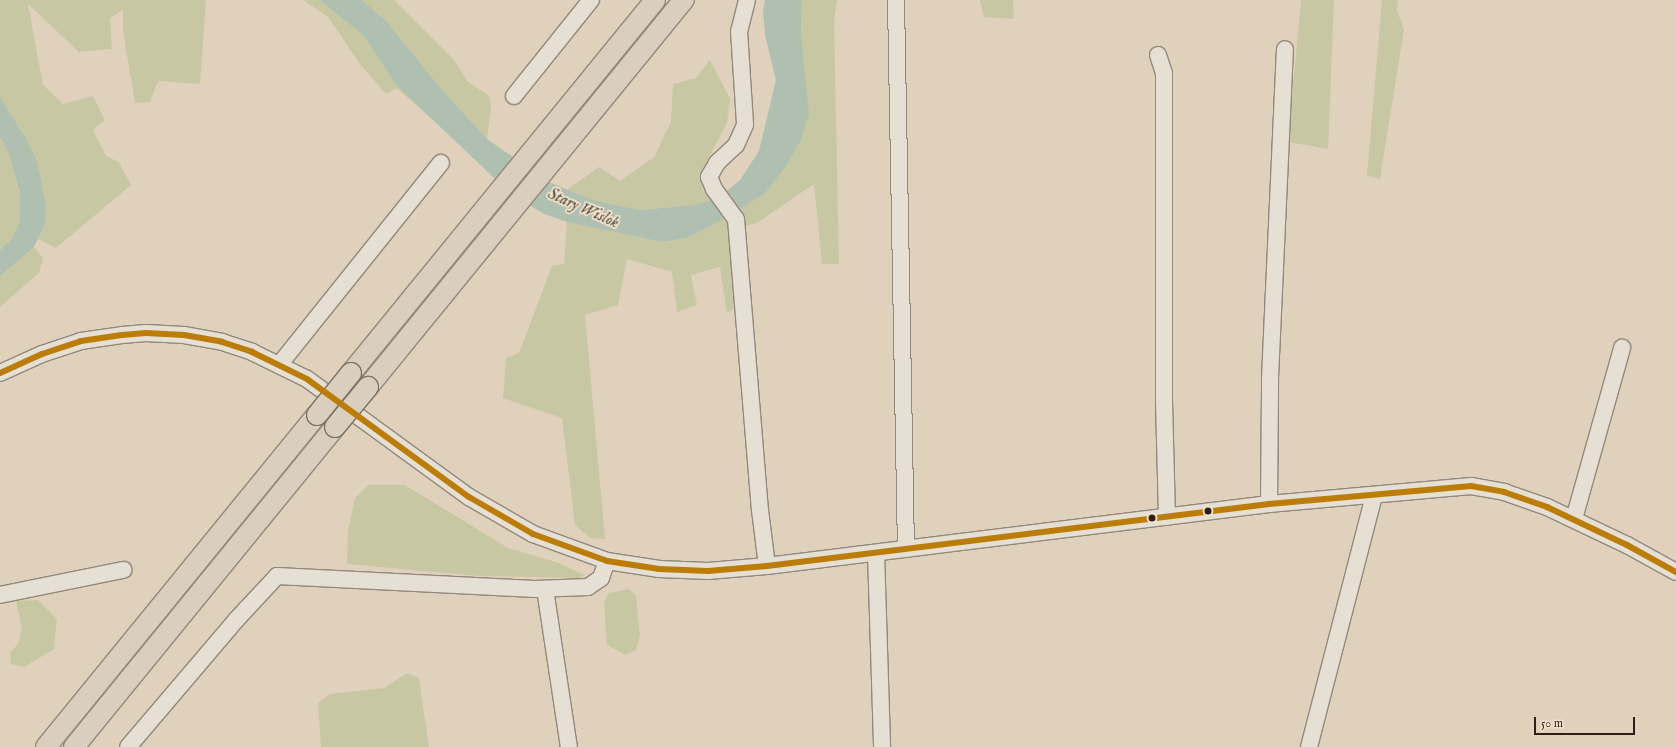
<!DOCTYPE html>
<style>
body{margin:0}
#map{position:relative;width:1676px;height:747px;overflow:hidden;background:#e0d1bc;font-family:"IM FELL English",serif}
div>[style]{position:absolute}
.green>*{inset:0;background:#c8c7a3}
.water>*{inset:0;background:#afc0b1}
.roads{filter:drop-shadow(1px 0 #93887c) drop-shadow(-1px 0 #93887c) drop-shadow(0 1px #93887c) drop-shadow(0 -1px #93887c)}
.minor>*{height:16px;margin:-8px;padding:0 8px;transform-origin:8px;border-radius:8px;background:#e6dfd4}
.major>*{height:20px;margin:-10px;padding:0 10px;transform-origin:10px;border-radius:10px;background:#dacebf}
.bridges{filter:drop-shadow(1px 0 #7a7065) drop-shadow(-1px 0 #7a7065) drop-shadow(0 1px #7a7065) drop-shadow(0 -1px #7a7065)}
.major-bridge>*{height:20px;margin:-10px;padding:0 10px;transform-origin:10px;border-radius:10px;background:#dacebf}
.bus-1>*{height:6px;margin:-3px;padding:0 3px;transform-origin:3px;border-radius:3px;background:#bb7d07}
.dots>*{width:11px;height:11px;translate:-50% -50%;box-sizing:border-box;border:2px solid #f5e3ca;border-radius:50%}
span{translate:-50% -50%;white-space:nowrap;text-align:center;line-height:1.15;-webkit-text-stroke:3.5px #f5e3ca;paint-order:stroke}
.water-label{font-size:16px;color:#4f4c43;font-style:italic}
.scale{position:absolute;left:1534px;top:717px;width:101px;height:18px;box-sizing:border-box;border:2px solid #2f1d16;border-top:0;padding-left:5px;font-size:12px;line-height:14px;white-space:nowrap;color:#2f1d16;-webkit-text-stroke:3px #f5e3ca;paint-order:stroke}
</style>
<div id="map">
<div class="green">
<div style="clip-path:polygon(0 0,206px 0,200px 84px,158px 81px,150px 102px,135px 103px,123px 31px,123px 10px,110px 18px,112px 49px,79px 52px,28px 4px,43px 85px,63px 104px,93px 96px,105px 120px,93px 130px,106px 156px,119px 162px,131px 185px,56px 248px,38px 239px,45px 224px,27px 140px,0 97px)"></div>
<div style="clip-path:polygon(303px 0,320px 0,329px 5px,364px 36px,397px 86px,436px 123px,397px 88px,386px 94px,360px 64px,328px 17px)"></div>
<div style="clip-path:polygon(362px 0,394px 0,455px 61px,467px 81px,489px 96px,491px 108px,487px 139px,444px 92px,387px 22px)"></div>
<div style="clip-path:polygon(802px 0,837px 0,834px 21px,839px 264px,822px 264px,814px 184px,757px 223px,745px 226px,735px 213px,765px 193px,801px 33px)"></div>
<div style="clip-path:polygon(980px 0,1013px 0,1014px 19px,984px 17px)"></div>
<div style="clip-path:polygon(1301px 0,1334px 0,1328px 149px,1288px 142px)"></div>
<div style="clip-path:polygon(1382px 0,1398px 0,1397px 11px,1404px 29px,1380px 179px,1367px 175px)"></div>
<div style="clip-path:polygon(710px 60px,730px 99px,727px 123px,702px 170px,706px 185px,714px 199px,695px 205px,640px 210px,592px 200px,567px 190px,599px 167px,620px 181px,654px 157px,671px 122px,673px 84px,696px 78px)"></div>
<div style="clip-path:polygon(0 137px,9px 154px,20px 193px,19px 224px,10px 241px,0 250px)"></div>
<div style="clip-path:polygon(725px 218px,733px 242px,738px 306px,727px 313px,720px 267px,691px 275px,697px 305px,677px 312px,672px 272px,627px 259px,618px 305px,585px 315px,605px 539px,590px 538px,575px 525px,562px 418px,503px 398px,506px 358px,519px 353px,552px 266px,564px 264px,567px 222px,662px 242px,687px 238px)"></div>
<div style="clip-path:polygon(34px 247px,43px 258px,39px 273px,0 307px,0 276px)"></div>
<div style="clip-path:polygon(368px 485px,405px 485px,508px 548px,556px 562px,585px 575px,579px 578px,479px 576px,347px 564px,348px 531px,355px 498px)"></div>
<div style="clip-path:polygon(629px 589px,636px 596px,640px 635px,636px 650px,625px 655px,607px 645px,604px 603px,609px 593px)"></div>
<div style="clip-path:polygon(38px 600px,57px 619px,54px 649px,24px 667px,11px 664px,10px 653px,18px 644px,22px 629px,16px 601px)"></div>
<div style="clip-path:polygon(407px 673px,419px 678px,429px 747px,321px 747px,318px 703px,330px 694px,384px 688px)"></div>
</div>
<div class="water">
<div style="clip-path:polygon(320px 0,362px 0,387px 22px,444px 92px,487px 139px,549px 182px,592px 200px,640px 210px,694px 205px,720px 197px,740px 180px,759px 151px,776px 80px,765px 35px,763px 10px,765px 0,802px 0,801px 33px,809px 115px,800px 142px,786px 166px,765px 193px,735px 213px,687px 238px,662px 242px,567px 222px,544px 214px,511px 194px,397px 86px,364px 36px)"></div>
<div style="clip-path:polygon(0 97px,27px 140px,37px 162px,46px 204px,45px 224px,34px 247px,0 276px,0 250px,10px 241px,19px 224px,20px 193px,9px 154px,0 137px)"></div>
</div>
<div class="roads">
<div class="minor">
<div style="left:747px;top:0;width:32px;rotate:104deg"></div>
<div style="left:739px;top:31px;width:94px;rotate:86.3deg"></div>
<div style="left:745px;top:125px;width:22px;rotate:114deg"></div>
<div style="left:736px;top:145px;width:26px;rotate:137deg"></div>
<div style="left:717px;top:163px;width:16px;rotate:120deg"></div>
<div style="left:709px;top:177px;width:13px;rotate:67deg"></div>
<div style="left:714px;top:189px;width:37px;rotate:54deg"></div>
<div style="left:736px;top:219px;width:292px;rotate:85.3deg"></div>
<div style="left:760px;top:510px;width:56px;rotate:82.9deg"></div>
<div style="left:896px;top:0;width:549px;rotate:88.96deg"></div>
<div style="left:1158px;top:55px;width:19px;rotate:72deg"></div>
<div style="left:1164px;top:73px;width:329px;rotate:90deg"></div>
<div style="left:1164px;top:402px;width:115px;rotate:88.5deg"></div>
<div style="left:514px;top:96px;width:123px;rotate:-51.3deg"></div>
<div style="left:279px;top:365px;width:259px;rotate:-51.3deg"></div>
<div style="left:0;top:373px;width:46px;rotate:-24.3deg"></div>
<div style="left:42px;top:354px;width:41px;rotate:-18.4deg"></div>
<div style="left:81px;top:341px;width:41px;rotate:-8.3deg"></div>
<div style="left:122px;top:335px;width:24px;rotate:-5deg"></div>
<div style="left:146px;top:333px;width:38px;rotate:3deg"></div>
<div style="left:184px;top:335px;width:39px;rotate:10deg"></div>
<div style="left:222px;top:342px;width:32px;rotate:18deg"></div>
<div style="left:252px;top:352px;width:61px;rotate:26.1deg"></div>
<div style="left:307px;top:379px;width:200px;rotate:36.1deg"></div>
<div style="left:469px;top:497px;width:74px;rotate:30deg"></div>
<div style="left:533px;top:534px;width:79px;rotate:20deg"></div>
<div style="left:607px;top:561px;width:53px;rotate:8.7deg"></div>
<div style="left:659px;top:569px;width:49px;rotate:2.3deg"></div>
<div style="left:708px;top:571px;width:59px;rotate:-4.8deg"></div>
<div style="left:767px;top:566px;width:506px;rotate:-7.04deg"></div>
<div style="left:1269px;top:504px;width:203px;rotate:-5.1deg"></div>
<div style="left:1471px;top:486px;width:34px;rotate:10deg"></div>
<div style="left:1504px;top:492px;width:46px;rotate:19.2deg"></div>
<div style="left:1547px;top:507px;width:89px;rotate:25.4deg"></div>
<div style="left:1627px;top:545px;width:56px;rotate:28.9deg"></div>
<div style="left:1269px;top:504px;width:126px;rotate:-89.5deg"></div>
<div style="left:1270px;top:378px;width:329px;rotate:-87.4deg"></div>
<div style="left:1574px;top:519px;width:178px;rotate:-74.3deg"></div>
<div style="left:876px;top:553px;width:194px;rotate:88.2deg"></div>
<div style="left:545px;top:589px;width:160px;rotate:81.4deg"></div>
<div style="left:0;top:595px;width:126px;rotate:-11.5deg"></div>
<div style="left:128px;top:747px;width:167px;rotate:-49.6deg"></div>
<div style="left:236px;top:620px;width:60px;rotate:-47deg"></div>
<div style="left:277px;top:576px;width:258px;rotate:2.9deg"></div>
<div style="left:535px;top:589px;width:53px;rotate:-2.2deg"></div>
<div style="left:588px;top:587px;width:16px;rotate:-35deg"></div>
<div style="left:601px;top:578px;width:18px;rotate:-71deg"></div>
<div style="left:1309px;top:747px;width:260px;rotate:-75.5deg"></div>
</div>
<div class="major">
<div style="left:351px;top:373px;width:481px;rotate:-50.8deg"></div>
<div style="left:368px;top:387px;width:500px;rotate:-50.8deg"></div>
<div style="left:46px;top:747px;width:429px;rotate:-50.8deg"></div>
<div style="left:74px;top:747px;width:413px;rotate:-50.8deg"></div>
</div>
</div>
<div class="bridges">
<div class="major-bridge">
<div style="left:317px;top:415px;width:54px;rotate:-51deg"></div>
<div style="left:335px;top:427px;width:52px;rotate:-50.5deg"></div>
</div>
</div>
<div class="bus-1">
<div style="left:0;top:373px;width:46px;rotate:-24.3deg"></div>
<div style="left:42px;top:354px;width:41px;rotate:-18.4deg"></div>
<div style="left:81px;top:341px;width:41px;rotate:-8.3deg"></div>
<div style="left:122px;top:335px;width:24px;rotate:-5deg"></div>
<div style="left:146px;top:333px;width:38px;rotate:3deg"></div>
<div style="left:184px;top:335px;width:39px;rotate:10deg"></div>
<div style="left:222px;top:342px;width:32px;rotate:18deg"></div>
<div style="left:252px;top:352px;width:61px;rotate:26.1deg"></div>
<div style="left:307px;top:379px;width:200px;rotate:36.1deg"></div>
<div style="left:469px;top:497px;width:74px;rotate:30deg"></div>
<div style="left:533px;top:534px;width:79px;rotate:20deg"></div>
<div style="left:607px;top:561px;width:53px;rotate:8.7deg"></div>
<div style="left:659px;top:569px;width:49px;rotate:2.3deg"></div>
<div style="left:708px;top:571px;width:59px;rotate:-4.8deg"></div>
<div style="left:767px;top:566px;width:506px;rotate:-7.04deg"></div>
<div style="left:1269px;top:504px;width:203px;rotate:-5.1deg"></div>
<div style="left:1471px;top:486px;width:34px;rotate:10deg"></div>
<div style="left:1504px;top:492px;width:46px;rotate:19.2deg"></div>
<div style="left:1547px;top:507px;width:89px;rotate:25.4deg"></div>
<div style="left:1627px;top:545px;width:56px;rotate:28.9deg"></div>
</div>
<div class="dots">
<div style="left:1208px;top:511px;background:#2f1d16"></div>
<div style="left:1152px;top:518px;background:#2f1d16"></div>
</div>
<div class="water-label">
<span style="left:583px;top:209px;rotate:24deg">Stary Wislok</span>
</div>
<div class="scale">50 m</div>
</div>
